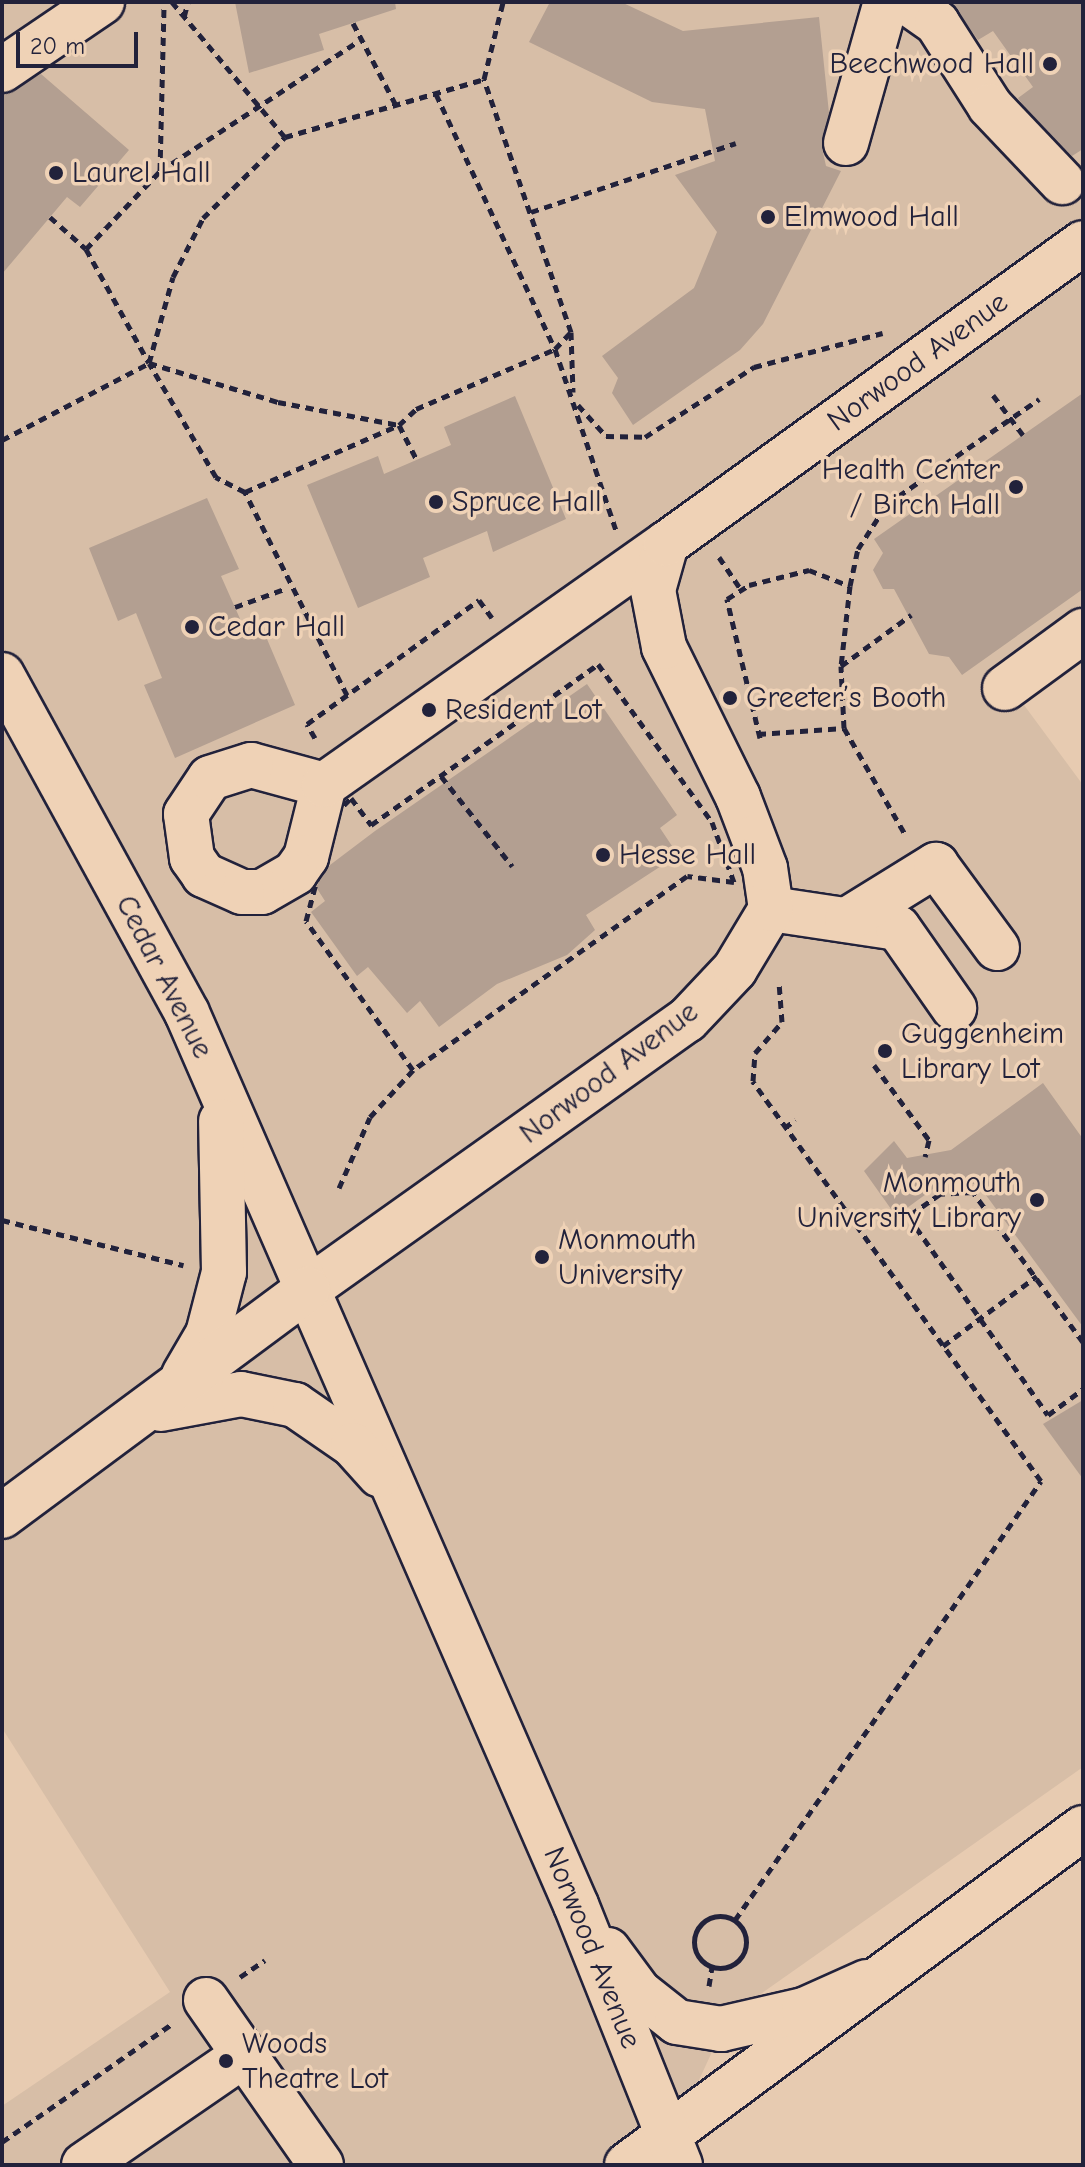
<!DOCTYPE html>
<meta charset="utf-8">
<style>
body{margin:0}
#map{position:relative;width:1085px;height:2167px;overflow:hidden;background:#e7cbb1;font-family:"Comic Neue",sans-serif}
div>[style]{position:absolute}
.built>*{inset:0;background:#d7bea7}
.building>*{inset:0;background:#b39f91}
.path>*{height:5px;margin-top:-2.5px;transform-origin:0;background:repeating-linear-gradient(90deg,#22223b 0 8px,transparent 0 14px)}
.path>.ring{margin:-2.5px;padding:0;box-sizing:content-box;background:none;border:5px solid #22223b;border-radius:50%}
.roads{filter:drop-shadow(2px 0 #22223b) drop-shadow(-2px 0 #22223b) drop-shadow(0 2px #22223b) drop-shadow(0 -2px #22223b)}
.minor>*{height:44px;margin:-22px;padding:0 22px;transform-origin:22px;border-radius:22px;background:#efd2b6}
.major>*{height:44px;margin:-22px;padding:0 22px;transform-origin:22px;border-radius:22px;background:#efd2b6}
.dots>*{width:22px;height:22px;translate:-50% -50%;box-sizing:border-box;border:4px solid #efd2b6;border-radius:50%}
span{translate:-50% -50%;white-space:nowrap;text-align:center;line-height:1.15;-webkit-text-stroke:7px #efd2b6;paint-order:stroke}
.poi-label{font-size:30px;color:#22223b}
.right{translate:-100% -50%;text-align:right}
.left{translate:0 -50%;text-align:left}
.street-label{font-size:30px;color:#22223b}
.frame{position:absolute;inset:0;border:4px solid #22223b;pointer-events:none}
.scale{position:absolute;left:16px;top:32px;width:122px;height:36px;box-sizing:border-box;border:4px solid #22223b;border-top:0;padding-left:10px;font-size:24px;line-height:28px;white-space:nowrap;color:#22223b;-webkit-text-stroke:6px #efd2b6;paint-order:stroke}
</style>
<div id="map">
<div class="built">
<div style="clip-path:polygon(2px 2px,1083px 2px,1083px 660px,1024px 705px,1083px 785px,1083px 1767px,728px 2017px,660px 2165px,2px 2165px,2px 2106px,170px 1992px,2px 1728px)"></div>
</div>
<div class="building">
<div style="clip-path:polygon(235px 2px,395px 2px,396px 9px,319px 34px,324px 50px,249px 73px)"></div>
<div style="clip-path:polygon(550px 2px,621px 2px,683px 31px,819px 17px,829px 113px,822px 148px,826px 166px,841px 171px,763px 324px,740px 350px,633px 425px,612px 393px,618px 378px,602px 356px,694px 288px,717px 232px,675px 175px,715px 161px,705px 109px,652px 102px,529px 42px)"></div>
<div style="clip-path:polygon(951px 2px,1083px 2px,1083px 149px,1072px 156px,1023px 105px,1018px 98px,1033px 87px,993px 31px,978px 40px)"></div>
<div style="clip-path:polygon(41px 74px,129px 150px,80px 207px,67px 197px,2px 274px,2px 95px)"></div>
<div style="clip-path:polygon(1083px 393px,1083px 589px,962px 675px,949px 657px,929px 654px,894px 589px,883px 589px,873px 570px,883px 553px,874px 539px)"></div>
<div style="clip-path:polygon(515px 396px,566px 519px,493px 552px,487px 531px,423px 558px,430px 577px,358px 608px,307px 485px,378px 456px,384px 474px,451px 445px,444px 427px)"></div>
<div style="clip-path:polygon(207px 498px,239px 569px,221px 576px,249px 639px,264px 632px,295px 705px,175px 758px,144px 685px,162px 678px,136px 613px,118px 621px,89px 548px)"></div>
<div style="clip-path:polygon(587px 684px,677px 815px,660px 828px,678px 855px,586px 915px,595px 930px,567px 955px,497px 984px,439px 1027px,420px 1001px,407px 1013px,368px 967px,357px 976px,311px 912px,325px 901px,316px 887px,330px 865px,375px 831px)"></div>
<div style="clip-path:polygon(1043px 1083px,1083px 1139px,1083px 1327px,980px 1187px,963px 1179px,933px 1189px,896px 1216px,864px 1171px,894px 1141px,907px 1158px,951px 1150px)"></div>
<div style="clip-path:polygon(1083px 1400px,1083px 1479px,1043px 1424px)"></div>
</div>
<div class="path">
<div style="left:172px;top:2px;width:176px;rotate:50.1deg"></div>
<div style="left:184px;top:17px;width:16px;rotate:-75deg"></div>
<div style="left:353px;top:23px;width:95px;rotate:62.4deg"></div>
<div style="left:436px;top:94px;width:281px;rotate:65deg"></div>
<div style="left:555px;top:349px;width:191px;rotate:71.4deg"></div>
<div style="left:160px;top:171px;width:169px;rotate:-88.6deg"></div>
<div style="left:531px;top:212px;width:216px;rotate:-18.6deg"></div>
<div style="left:50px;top:217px;width:48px;rotate:41.6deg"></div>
<div style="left:86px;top:249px;width:130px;rotate:61.1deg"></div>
<div style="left:86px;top:249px;width:108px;rotate:-46.5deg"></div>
<div style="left:160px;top:171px;width:238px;rotate:-33.2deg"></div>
<div style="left:571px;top:332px;width:60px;rotate:88.1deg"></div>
<div style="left:993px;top:395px;width:50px;rotate:53.1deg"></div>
<div style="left:578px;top:405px;width:42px;rotate:47.9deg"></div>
<div style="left:606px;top:436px;width:39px;rotate:1deg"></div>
<div style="left:645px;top:437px;width:130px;rotate:-32.7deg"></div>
<div style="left:754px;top:367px;width:133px;rotate:-14.8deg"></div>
<div style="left:2px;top:440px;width:166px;rotate:-27.6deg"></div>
<div style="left:149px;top:363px;width:135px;rotate:16.8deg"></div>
<div style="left:278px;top:402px;width:123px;rotate:10.8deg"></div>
<div style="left:399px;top:425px;width:23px;rotate:-43deg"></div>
<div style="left:416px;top:409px;width:151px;rotate:-23.3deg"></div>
<div style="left:555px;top:349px;width:23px;rotate:-47deg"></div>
<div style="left:571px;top:332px;width:268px;rotate:-109deg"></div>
<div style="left:484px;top:79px;width:79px;rotate:-76.1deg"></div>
<div style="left:245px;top:492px;width:168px;rotate:-23.5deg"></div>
<div style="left:399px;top:425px;width:39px;rotate:63deg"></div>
<div style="left:719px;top:557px;width:40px;rotate:56deg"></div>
<div style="left:850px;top:586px;width:38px;rotate:-78deg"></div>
<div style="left:858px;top:549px;width:54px;rotate:-57.2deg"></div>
<div style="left:887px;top:504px;width:185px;rotate:-34.6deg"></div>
<div style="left:235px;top:607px;width:55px;rotate:-20.1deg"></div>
<div style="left:598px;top:664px;width:195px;rotate:54.2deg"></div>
<div style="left:712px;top:822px;width:64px;rotate:69.9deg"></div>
<div style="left:734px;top:882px;width:47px;rotate:-172.7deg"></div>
<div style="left:687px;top:876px;width:336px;rotate:144.7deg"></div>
<div style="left:413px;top:1070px;width:183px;rotate:-125.7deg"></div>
<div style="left:306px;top:921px;width:110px;rotate:-75.2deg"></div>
<div style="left:334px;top:815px;width:24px;rotate:-45deg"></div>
<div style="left:351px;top:798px;width:34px;rotate:53deg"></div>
<div style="left:371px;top:825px;width:278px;rotate:-35.3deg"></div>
<div style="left:347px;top:695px;width:227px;rotate:-116.7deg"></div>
<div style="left:245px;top:492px;width:33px;rotate:-153deg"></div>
<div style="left:216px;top:477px;width:132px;rotate:-120.4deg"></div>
<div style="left:149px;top:363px;width:89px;rotate:-74.4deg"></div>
<div style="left:173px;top:277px;width:66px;rotate:-63deg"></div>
<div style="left:203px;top:218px;width:115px;rotate:-44.6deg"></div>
<div style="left:285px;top:137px;width:207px;rotate:-16.2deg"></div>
<div style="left:844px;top:728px;width:122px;rotate:60.1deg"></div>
<div style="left:758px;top:734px;width:86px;rotate:-4deg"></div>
<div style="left:844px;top:728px;width:62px;rotate:-92.8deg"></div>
<div style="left:841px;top:666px;width:87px;rotate:-36.1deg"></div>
<div style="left:315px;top:738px;width:16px;rotate:-120deg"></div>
<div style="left:307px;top:724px;width:212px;rotate:-35.8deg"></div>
<div style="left:479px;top:600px;width:22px;rotate:54deg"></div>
<div style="left:760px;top:738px;width:143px;rotate:-103.4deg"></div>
<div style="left:727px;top:599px;width:26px;rotate:-32deg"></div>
<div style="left:749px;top:585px;width:62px;rotate:-14deg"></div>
<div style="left:809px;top:570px;width:44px;rotate:21.3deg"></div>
<div style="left:850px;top:586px;width:81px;rotate:96.4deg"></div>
<div style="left:441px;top:776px;width:115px;rotate:51.7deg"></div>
<div style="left:874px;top:1065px;width:93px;rotate:53.7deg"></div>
<div style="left:929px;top:1140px;width:17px;rotate:103deg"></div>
<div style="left:784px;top:1128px;width:14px;rotate:-34deg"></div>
<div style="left:339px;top:1188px;width:77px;rotate:-66.4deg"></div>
<div style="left:370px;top:1117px;width:64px;rotate:-47.5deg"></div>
<div style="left:2px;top:1220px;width:187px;rotate:14deg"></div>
<div style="left:1083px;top:1342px;width:186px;rotate:-126.3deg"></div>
<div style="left:973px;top:1192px;width:33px;rotate:177deg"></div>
<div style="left:940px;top:1194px;width:39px;rotate:145deg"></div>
<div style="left:908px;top:1216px;width:243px;rotate:54.9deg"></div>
<div style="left:1048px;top:1415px;width:44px;rotate:-36.6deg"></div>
<div style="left:943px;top:1346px;width:117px;rotate:-36.7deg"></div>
<div class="ring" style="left:694px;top:1916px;width:47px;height:47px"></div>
<div style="left:735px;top:1920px;width:535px;rotate:-55.12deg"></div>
<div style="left:1041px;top:1481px;width:493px;rotate:-125.8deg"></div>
<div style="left:753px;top:1081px;width:28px;rotate:-86deg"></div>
<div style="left:755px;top:1053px;width:41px;rotate:-48.9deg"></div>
<div style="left:782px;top:1022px;width:40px;rotate:-94.3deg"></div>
<div style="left:240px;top:1977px;width:30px;rotate:-34deg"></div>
<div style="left:709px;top:1986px;width:19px;rotate:-81deg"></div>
<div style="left:2px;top:2142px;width:207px;rotate:-34.8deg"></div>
</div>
<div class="roads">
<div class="minor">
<div style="left:907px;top:2px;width:37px;rotate:35deg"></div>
<div style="left:937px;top:23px;width:98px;rotate:57.4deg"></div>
<div style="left:990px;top:106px;width:105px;rotate:46.5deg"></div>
<div style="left:2px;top:70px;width:121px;rotate:-34.2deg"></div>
<div style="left:846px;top:143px;width:147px;rotate:-74.2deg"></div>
<div style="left:1005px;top:688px;width:97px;rotate:-36.2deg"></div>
<div style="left:251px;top:765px;width:76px;rotate:15.3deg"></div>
<div style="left:324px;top:785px;width:74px;rotate:104deg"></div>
<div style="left:306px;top:857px;width:19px;rotate:125deg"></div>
<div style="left:295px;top:873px;width:38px;rotate:150deg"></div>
<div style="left:262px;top:892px;width:20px;rotate:180deg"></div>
<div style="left:242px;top:892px;width:42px;rotate:-155.9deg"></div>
<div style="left:204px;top:875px;width:21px;rotate:-125deg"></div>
<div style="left:192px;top:858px;width:44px;rotate:-97.8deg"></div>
<div style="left:186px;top:814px;width:43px;rotate:-56.3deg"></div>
<div style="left:210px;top:778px;width:43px;rotate:-17.6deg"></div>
<div style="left:324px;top:785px;width:418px;rotate:-35.2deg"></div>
<div style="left:771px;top:909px;width:128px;rotate:8.5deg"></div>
<div style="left:898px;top:928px;width:98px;rotate:55deg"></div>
<div style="left:847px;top:920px;width:105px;rotate:-31.7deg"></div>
<div style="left:936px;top:865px;width:103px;rotate:53.7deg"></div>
<div style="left:308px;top:1289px;width:465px;rotate:-35.4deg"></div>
<div style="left:687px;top:1020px;width:70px;rotate:-46.7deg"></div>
<div style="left:735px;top:969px;width:70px;rotate:-59deg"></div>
<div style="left:771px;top:909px;width:41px;rotate:-98.3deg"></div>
<div style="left:765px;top:868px;width:76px;rotate:-110.8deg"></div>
<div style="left:738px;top:797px;width:167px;rotate:-116.3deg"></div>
<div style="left:664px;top:647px;width:58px;rotate:-100.9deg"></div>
<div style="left:653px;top:590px;width:48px;rotate:-74.2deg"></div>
<div style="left:666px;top:544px;width:514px;rotate:-35.82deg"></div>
<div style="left:206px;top:2000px;width:201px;rotate:55.1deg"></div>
<div style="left:84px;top:2165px;width:194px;rotate:-34.5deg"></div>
<div style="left:627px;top:2165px;width:567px;rotate:-36.47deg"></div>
</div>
<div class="major">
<div style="left:2px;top:675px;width:385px;rotate:61.3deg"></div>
<div style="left:187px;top:1013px;width:973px;rotate:66.44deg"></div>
<div style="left:576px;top:1905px;width:280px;rotate:68.2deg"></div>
<div style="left:184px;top:1375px;width:48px;rotate:-59.7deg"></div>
<div style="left:208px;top:1334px;width:64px;rotate:-75.5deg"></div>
<div style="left:224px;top:1272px;width:151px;rotate:-91.1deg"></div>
<div style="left:161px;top:1409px;width:81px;rotate:-10.6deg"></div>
<div style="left:241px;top:1394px;width:55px;rotate:11.5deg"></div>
<div style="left:295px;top:1405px;width:70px;rotate:34.6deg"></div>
<div style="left:353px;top:1445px;width:40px;rotate:48deg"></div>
<div style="left:2px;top:1516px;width:381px;rotate:-36.6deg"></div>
<div style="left:608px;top:1950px;width:52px;rotate:53.6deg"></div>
<div style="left:639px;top:1992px;width:48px;rotate:38.3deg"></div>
<div style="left:677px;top:2022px;width:45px;rotate:9deg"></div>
<div style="left:721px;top:2029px;width:85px;rotate:-12.9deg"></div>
<div style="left:804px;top:2010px;width:69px;rotate:-24deg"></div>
</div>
</div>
<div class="dots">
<div style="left:1050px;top:64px;background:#22223b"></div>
<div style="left:56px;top:173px;background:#22223b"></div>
<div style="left:768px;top:217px;background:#22223b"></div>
<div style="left:1016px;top:487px;background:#22223b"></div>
<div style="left:436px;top:502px;background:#22223b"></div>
<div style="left:192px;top:627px;background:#22223b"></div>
<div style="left:730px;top:698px;background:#22223b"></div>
<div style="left:429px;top:710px;background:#22223b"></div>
<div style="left:603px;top:855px;background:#22223b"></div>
<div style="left:885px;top:1051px;background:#22223b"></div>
<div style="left:1037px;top:1200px;background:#22223b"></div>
<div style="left:542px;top:1257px;background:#22223b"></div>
<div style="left:226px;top:2061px;background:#22223b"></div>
</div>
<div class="poi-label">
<span class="right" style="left:1034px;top:64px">Beechwood Hall</span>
<span class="left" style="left:72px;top:173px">Laurel Hall</span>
<span class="left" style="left:784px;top:217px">Elmwood Hall</span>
<span class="right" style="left:1000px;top:487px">Health Center<br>/ Birch Hall</span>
<span class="left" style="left:452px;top:502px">Spruce Hall</span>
<span class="left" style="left:208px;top:627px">Cedar Hall</span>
<span class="left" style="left:746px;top:698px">Greeter’s Booth</span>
<span class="left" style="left:445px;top:710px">Resident Lot</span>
<span class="left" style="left:619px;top:855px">Hesse Hall</span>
<span class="left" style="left:901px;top:1051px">Guggenheim<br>Library Lot</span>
<span class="right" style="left:1021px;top:1200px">Monmouth<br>University Library</span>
<span class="left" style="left:558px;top:1257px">Monmouth<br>University</span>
<span class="left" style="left:242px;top:2061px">Woods<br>Theatre Lot</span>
</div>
<div class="street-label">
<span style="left:918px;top:362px;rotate:-36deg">Norwood Avenue</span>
<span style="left:164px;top:977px;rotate:63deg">Cedar Avenue</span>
<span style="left:609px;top:1073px;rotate:-37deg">Norwood Avenue</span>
<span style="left:592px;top:1948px;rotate:68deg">Norwood Avenue</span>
</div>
<div class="frame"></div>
<div class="scale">20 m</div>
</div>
